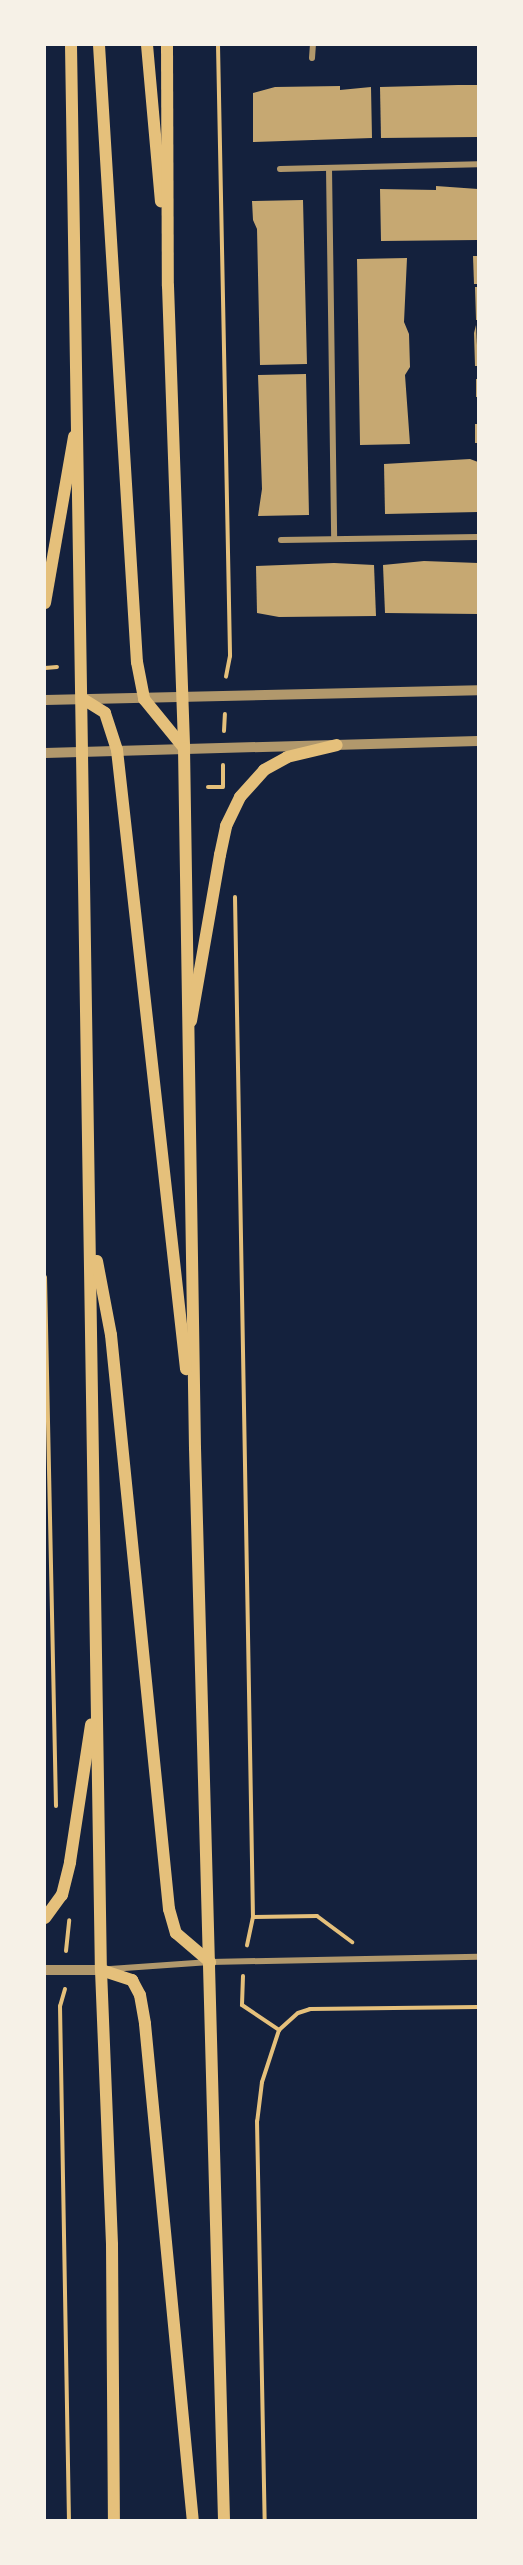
<!DOCTYPE html>
<style>
body{margin:0}
#map{position:relative;width:523px;height:2565px;overflow:hidden;background:#14213d;font-family:Raleway,sans-serif}
div>[style]{position:absolute}
.building>*{inset:0;background:#c6a872;transform-origin:0 0}
.path>*{height:4px;margin:-2px;padding:0 2px;transform-origin:2px;border-radius:2px;background:#e5c07b}
.minor>*{height:6px;margin:-3px;padding:0 3px;transform-origin:3px;border-radius:3px;background:#b1986c}
.tertiary>*{height:10px;margin:-5px;padding:0 5px;transform-origin:5px;border-radius:5px;background:#b1986c}
.secondary>*{height:12px;margin:-6px;padding:0 6px;transform-origin:6px;border-radius:6px;background:#e5c07b}
span{translate:-50% -50%;white-space:nowrap;text-align:center;line-height:1.15;-webkit-text-stroke:6px #f6f1e7;paint-order:stroke}
.frame{position:absolute;inset:0;border:46px solid #f6f1e7;pointer-events:none}
</style>
<div id="map">
<div class="building">
<div style="clip-path:polygon(458px 85px,478px 85px,478px 137px,381px 138px,380px 87px)"></div>
<div style="clip-path:polygon(340px 86px,340px 90px,371px 87px,372px 138px,253px 142px,253px 93px,275px 87px)"></div>
<div style="clip-path:polygon(436px 186px,478px 189px,478px 240px,381px 241px,380px 189px,436px 190px)"></div>
<div style="clip-path:polygon(303px 200px,307px 364px,260px 365px,257px 229px,253px 220px,252px 201px)"></div>
<div style="clip-path:polygon(473px 256px,478px 256px,478px 284px,474px 284px)"></div>
<div style="clip-path:polygon(407px 258px,404px 322px,409px 334px,410px 367px,405px 375px,410px 444px,360px 445px,357px 259px)"></div>
<div style="clip-path:polygon(475px 287px,478px 287px,478px 320px,476px 320px)"></div>
<div style="clip-path:polygon(476px 325px,478px 366px,475px 366px,474px 333px)"></div>
<div style="clip-path:polygon(306px 374px,309px 515px,258px 516px,262px 489px,258px 375px)"></div>
<div style="left:476px;top:379px;width:2px;height:18px"></div>
<div style="left:475px;top:424px;width:3px;height:19px"></div>
<div style="clip-path:polygon(470px 459px,478px 462px,478px 512px,385px 514px,384px 464px)"></div>
<div style="clip-path:polygon(424px 561px,478px 563px,478px 614px,385px 613px,383px 565px)"></div>
<div style="clip-path:polygon(334px 563px,374px 565px,376px 616px,279px 617px,257px 613px,256px 566px)"></div>
</div>
<div class="path">
<div style="left:218px;top:45px;width:611px;rotate:88.87deg"></div>
<div style="left:230px;top:656px;width:21px;rotate:101deg"></div>
<div style="left:45px;top:668px;width:12px;rotate:-5deg"></div>
<div style="left:224px;top:731px;width:17px;rotate:-87deg"></div>
<div style="left:208px;top:787px;width:14px"></div>
<div style="left:223px;top:787px;width:22px;rotate:-90deg"></div>
<div style="left:235px;top:897px;width:1020px;rotate:88.99deg"></div>
<div style="left:253px;top:1917px;width:29px;rotate:102deg"></div>
<div style="left:45px;top:1277px;width:529px;rotate:88.81deg"></div>
<div style="left:253px;top:1917px;width:64px;rotate:-0.9deg"></div>
<div style="left:317px;top:1916px;width:44px;rotate:36.6deg"></div>
<div style="left:66px;top:1951px;width:31px;rotate:-84deg"></div>
<div style="left:243px;top:1976px;width:29px;rotate:92deg"></div>
<div style="left:242px;top:2005px;width:45px;rotate:34deg"></div>
<div style="left:279px;top:2030px;width:55px;rotate:108.1deg"></div>
<div style="left:262px;top:2082px;width:39px;rotate:97deg"></div>
<div style="left:257px;top:2121px;width:399px;rotate:88.9deg"></div>
<div style="left:65px;top:1989px;width:18px;rotate:106deg"></div>
<div style="left:60px;top:2006px;width:514px;rotate:89deg"></div>
<div style="left:279px;top:2030px;width:25px;rotate:-42deg"></div>
<div style="left:298px;top:2013px;width:13px;rotate:-18deg"></div>
<div style="left:310px;top:2009px;width:168px;rotate:-0.7deg"></div>
</div>
<div class="minor">
<div style="left:312px;top:58px;width:13px;rotate:-86deg"></div>
<div style="left:329px;top:168px;width:371px;rotate:89.2deg"></div>
<div style="left:280px;top:169px;width:198px;rotate:-1.4deg"></div>
<div style="left:281px;top:540px;width:197px;rotate:-0.9deg"></div>
<div style="left:110px;top:1969px;width:100px;rotate:-4deg"></div>
<div style="left:210px;top:1962px;width:268px;rotate:-1.1deg"></div>
</div>
<div class="tertiary">
<div style="left:45px;top:700px;width:433px;rotate:-1.3deg"></div>
<div style="left:45px;top:753px;width:433px;rotate:-1.6deg"></div>
<div style="left:45px;top:1970px;width:56px"></div>
</div>
<div class="secondary">
<div style="left:71px;top:45px;width:1925px;rotate:89.11deg"></div>
<div style="left:101px;top:1970px;width:275px;rotate:87.7deg"></div>
<div style="left:112px;top:2245px;width:275px;rotate:89.6deg"></div>
<div style="left:99px;top:45px;width:618px;rotate:86.48deg"></div>
<div style="left:137px;top:662px;width:38px;rotate:79deg"></div>
<div style="left:144px;top:699px;width:63px;rotate:50.8deg"></div>
<div style="left:147px;top:45px;width:157px;rotate:84.9deg"></div>
<div style="left:167px;top:45px;width:241px;rotate:89.8deg"></div>
<div style="left:168px;top:286px;width:462px;rotate:88deg"></div>
<div style="left:184px;top:748px;width:700px;rotate:89.1deg"></div>
<div style="left:195px;top:1448px;width:1072px;rotate:88.45deg"></div>
<div style="left:45px;top:603px;width:169px;rotate:-80.1deg"></div>
<div style="left:83px;top:699px;width:26px;rotate:32deg"></div>
<div style="left:105px;top:713px;width:39px;rotate:72deg"></div>
<div style="left:117px;top:750px;width:623px;rotate:83.64deg"></div>
<div style="left:191px;top:1021px;width:169px;rotate:-80.1deg"></div>
<div style="left:220px;top:855px;width:30px;rotate:-78deg"></div>
<div style="left:226px;top:826px;width:32px;rotate:-64deg"></div>
<div style="left:240px;top:797px;width:36px;rotate:-48deg"></div>
<div style="left:264px;top:770px;width:26px;rotate:-29deg"></div>
<div style="left:287px;top:757px;width:51px;rotate:-13.5deg"></div>
<div style="left:97px;top:1261px;width:75px;rotate:79.3deg"></div>
<div style="left:111px;top:1335px;width:577px;rotate:84.23deg"></div>
<div style="left:169px;top:1909px;width:25px;rotate:74deg"></div>
<div style="left:176px;top:1933px;width:45px;rotate:40.5deg"></div>
<div style="left:45px;top:1918px;width:29px;rotate:-54deg"></div>
<div style="left:62px;top:1895px;width:34px;rotate:-76deg"></div>
<div style="left:70px;top:1862px;width:139px;rotate:-81.3deg"></div>
<div style="left:101px;top:1970px;width:33px;rotate:18deg"></div>
<div style="left:132px;top:1980px;width:17px;rotate:62deg"></div>
<div style="left:140px;top:1995px;width:29px;rotate:80deg"></div>
<div style="left:145px;top:2024px;width:498px;rotate:84.5deg"></div>
</div>
<div class="frame"></div>
</div>
